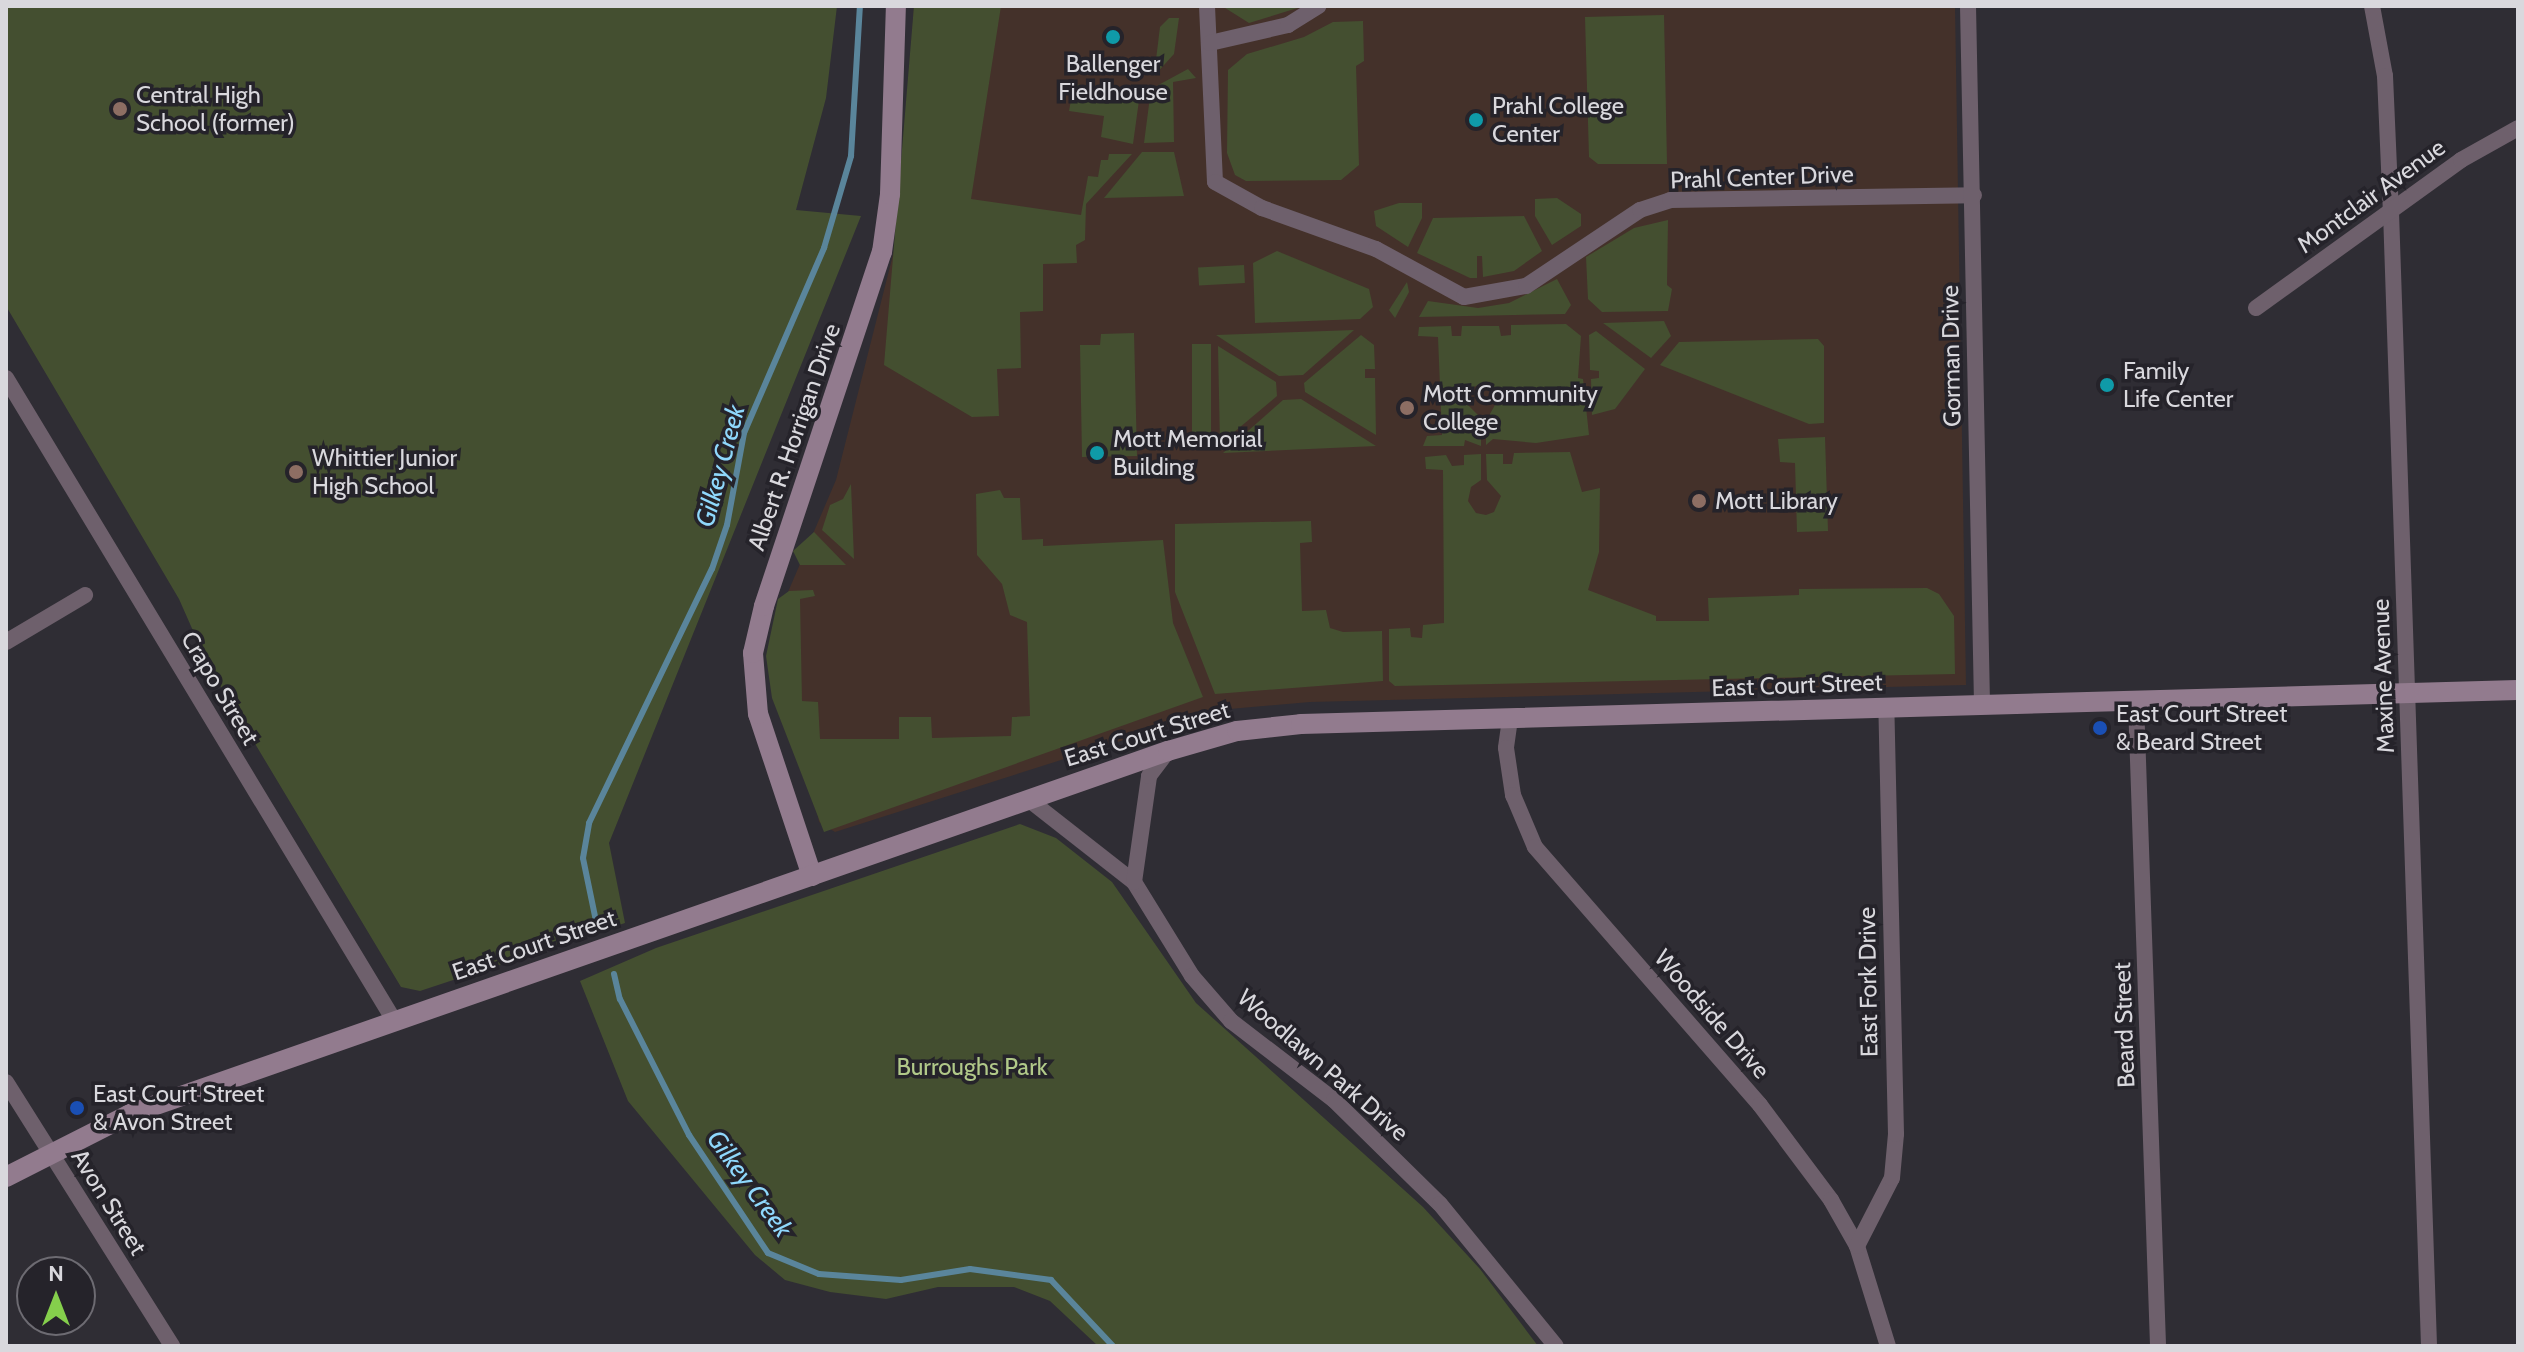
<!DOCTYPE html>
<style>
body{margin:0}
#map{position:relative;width:2524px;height:1352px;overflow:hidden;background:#2f2d34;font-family:Cabin,sans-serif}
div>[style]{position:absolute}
.education>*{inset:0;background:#44312a}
.green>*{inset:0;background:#444f30;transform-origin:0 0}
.stream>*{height:6px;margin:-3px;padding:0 3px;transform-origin:3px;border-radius:3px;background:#5a859b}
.street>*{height:16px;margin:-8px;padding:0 8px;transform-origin:8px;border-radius:8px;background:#6e606c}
.secondary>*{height:20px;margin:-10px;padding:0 10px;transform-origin:10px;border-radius:10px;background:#927b8e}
.dots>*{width:22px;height:22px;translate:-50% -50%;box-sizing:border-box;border:4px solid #25232a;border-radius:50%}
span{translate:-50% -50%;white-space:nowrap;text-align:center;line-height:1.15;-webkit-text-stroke:7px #25232a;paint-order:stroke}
.poi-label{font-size:24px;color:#d9d8dd}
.left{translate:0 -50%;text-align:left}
.street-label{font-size:24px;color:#d9d8dd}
.park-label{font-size:24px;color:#b1c989}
.water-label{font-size:26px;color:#8fd8fc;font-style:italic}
.frame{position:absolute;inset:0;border:8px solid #d9d8dd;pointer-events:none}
.north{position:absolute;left:16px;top:1256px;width:80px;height:80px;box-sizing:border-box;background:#25232a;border:2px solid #6d6b72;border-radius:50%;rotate:0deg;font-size:22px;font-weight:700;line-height:32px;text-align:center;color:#d9d8dd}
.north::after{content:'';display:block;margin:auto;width:28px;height:36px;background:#85cf4c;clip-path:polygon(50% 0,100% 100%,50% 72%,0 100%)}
</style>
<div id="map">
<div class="education">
<div style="clip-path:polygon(914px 6px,1955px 6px,1966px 685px,1310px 702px,1218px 710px,835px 832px,819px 822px,779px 613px,836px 480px,900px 227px)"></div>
</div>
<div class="green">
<div style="clip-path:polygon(6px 6px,837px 6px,826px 98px,796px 210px,861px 216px,609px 843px,625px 923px,420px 991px,401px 987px,209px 667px,179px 599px,6px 306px)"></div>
<div style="clip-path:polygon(914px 6px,1001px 6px,971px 199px,1081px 215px,1088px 176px,1098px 177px,1101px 160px,1108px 160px,1109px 154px,1132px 154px,1086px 204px,1085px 240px,1076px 245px,1077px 263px,1043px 264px,1043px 311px,1020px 312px,1021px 368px,997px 369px,999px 416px,972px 417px,884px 365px)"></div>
<div style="clip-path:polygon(1222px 6px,1304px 6px,1249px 23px)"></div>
<div style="clip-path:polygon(1664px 15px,1667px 164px,1598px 164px,1589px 157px,1585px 17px)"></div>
<div style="clip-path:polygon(1169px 18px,1179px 18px,1174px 54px,1154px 76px,1160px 27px)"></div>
<div style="clip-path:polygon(1363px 21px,1364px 61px,1356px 66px,1359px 165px,1341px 180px,1246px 181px,1235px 175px,1227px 153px,1228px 70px,1247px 54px,1304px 37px,1333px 22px)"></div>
<div style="clip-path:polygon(1188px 69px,1196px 78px,1173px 82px,1174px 142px,1144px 143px,1151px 89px)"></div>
<div style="clip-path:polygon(1074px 84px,1140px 93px,1133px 144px,1101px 137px,1104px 116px,1069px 111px)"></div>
<div style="clip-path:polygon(1142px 152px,1174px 152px,1184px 196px,1104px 198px)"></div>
<div style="clip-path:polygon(1557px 198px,1581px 214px,1581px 226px,1552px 245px,1535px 216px,1535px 199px)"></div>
<div style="clip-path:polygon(1399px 203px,1422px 203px,1422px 218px,1408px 247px,1376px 226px,1374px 211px)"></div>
<div style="clip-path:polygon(1524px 216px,1542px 251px,1514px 271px,1483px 277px,1482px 256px,1477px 256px,1477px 278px,1470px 278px,1417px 253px,1433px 218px)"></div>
<div style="clip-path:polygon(1668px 220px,1667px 285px,1672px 289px,1668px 311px,1602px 312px,1588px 299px,1586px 257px,1634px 228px)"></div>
<div style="clip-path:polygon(1277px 251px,1369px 289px,1373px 307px,1360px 319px,1255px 323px,1253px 263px)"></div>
<div style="left:1244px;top:265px;width:18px;height:46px;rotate:87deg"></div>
<div style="clip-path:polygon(1557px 279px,1571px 305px,1565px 314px,1419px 317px,1428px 301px,1478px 308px,1509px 303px)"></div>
<div style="clip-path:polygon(1407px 282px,1409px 292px,1395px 318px,1389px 310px)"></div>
<div style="clip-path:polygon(1664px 321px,1671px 336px,1651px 358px,1603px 323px)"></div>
<div style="clip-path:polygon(1566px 324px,1581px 336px,1578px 378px,1583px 379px,1589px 435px,1536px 443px,1493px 439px,1486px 445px,1486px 421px,1500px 396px,1482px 383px,1470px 389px,1466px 403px,1481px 418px,1481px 446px,1465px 440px,1464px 446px,1423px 446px,1427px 436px,1442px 435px,1438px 337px,1418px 336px,1419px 327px,1451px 326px,1452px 336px,1461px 336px,1462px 326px,1499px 326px,1501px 336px,1511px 335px,1511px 325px)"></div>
<div style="clip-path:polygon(1354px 330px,1303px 375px,1279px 376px,1216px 335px)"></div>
<div style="clip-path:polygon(1596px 331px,1645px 369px,1615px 409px,1592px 415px,1591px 379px,1599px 378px,1599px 371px,1590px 370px,1589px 335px)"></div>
<div style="clip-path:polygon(1134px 333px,1137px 456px,1082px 457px,1080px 345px,1100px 345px,1101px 334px)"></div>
<div style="clip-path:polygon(1361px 335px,1374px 345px,1375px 369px,1365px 369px,1365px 378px,1375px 378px,1376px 435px,1305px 392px,1304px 383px)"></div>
<div style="clip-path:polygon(1818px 339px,1824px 346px,1824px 423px,1809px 424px,1660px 365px,1679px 342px)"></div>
<div style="left:1192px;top:344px;width:19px;height:100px"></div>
<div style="clip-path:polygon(1218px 346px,1276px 382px,1277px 396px,1220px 444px)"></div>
<div style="clip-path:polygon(1301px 399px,1376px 446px,1223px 453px,1283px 400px)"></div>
<div style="clip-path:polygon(1825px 437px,1828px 531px,1797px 532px,1795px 463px,1780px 462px,1778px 439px)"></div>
<div style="clip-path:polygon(1570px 452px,1582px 492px,1600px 488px,1599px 552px,1588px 590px,1656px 616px,1656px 621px,1709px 621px,1708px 598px,1799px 595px,1799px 589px,1927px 588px,1939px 594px,1954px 616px,1955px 674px,1395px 686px,1389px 681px,1389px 629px,1410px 628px,1411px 637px,1422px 638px,1423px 625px,1444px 623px,1443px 470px,1426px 469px,1425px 457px,1446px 455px,1452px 466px,1464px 465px,1464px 455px,1481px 454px,1481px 480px,1471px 487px,1468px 501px,1476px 513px,1486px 515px,1494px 512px,1501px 496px,1487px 480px,1486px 454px,1503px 454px,1503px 464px,1512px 464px,1514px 453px)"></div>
<div style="clip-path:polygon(851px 484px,854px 559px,822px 530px,830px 505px,843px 499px)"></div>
<div style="clip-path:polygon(1000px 490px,1004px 498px,1020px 498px,1022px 540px,1043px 539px,1043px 546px,1163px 540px,1173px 623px,1203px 697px,824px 832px,772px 698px,766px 656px,778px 599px,789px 591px,813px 590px,815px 596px,800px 599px,802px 701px,818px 702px,820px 739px,899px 739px,899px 717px,931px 717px,932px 738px,1011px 736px,1012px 717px,1030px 716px,1027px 622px,1010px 615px,1002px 584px,977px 555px,976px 494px)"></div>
<div style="clip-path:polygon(1311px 521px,1312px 542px,1300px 543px,1302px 611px,1326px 610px,1330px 628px,1343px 632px,1382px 631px,1383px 681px,1215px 694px,1175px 592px,1175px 524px)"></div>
<div style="clip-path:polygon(814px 532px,846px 565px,800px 565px,793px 551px)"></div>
<div style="clip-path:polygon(1020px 824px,1056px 838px,1112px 882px,1196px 1003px,1423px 1207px,1480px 1269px,1538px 1346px,1098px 1346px,1050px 1301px,1014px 1287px,938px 1287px,886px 1299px,830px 1292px,785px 1280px,755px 1255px,628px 1101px,580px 981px,656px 948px)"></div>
</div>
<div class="stream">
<div style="left:596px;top:921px;width:64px;rotate:-101.7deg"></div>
<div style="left:583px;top:858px;width:36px;rotate:-80deg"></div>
<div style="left:589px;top:823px;width:282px;rotate:-64.2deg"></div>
<div style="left:712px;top:569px;width:46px;rotate:-71.2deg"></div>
<div style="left:727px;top:525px;width:94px;rotate:-79.5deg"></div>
<div style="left:744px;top:433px;width:202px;rotate:-66.6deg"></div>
<div style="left:824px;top:248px;width:96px;rotate:-73.6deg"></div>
<div style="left:851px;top:156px;width:150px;rotate:-86.6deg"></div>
<div style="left:614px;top:974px;width:26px;rotate:77deg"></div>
<div style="left:620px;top:999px;width:153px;rotate:63.1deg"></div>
<div style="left:689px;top:1135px;width:142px;rotate:56.2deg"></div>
<div style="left:768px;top:1253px;width:55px;rotate:22.4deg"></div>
<div style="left:819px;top:1274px;width:82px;rotate:4.2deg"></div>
<div style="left:901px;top:1280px;width:70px;rotate:-9.1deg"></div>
<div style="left:970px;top:1269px;width:82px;rotate:7.7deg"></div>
<div style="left:1051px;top:1280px;width:91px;rotate:46.8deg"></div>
</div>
<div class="street">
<div style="left:1207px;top:6px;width:176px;rotate:87.4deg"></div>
<div style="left:1215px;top:182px;width:54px;rotate:29deg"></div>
<div style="left:1262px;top:208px;width:121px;rotate:19.8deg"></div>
<div style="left:1376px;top:249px;width:100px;rotate:28.6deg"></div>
<div style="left:1464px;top:297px;width:63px;rotate:-10.1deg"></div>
<div style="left:1526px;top:286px;width:137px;rotate:-33.7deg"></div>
<div style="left:1640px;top:210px;width:32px;rotate:-18deg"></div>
<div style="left:1670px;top:200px;width:304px;rotate:-0.9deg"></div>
<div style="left:1968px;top:6px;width:700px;rotate:88.85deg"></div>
<div style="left:2372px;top:6px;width:71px;rotate:79.5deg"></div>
<div style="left:2385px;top:76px;width:136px;rotate:87.5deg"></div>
<div style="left:2391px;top:212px;width:1135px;rotate:88.08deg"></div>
<div style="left:1210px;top:43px;width:80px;rotate:-13deg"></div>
<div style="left:1288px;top:25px;width:36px;rotate:-32deg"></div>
<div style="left:2256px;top:308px;width:253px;rotate:-35.8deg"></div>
<div style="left:2461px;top:160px;width:65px;rotate:-29.3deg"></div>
<div style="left:6px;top:378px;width:752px;rotate:58.87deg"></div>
<div style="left:6px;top:642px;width:92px;rotate:-30.7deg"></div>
<div style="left:2136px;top:702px;width:644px;rotate:88.04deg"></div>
<div style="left:1510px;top:719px;width:29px;rotate:98deg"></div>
<div style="left:1506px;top:748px;width:48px;rotate:81.5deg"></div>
<div style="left:1513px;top:795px;width:56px;rotate:67.1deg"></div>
<div style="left:1535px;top:847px;width:342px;rotate:48.9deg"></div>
<div style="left:1760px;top:1105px;width:119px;rotate:53.2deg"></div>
<div style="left:1831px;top:1200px;width:53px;rotate:60.5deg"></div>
<div style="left:1857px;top:1246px;width:105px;rotate:72.8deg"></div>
<div style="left:1028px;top:799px;width:135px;rotate:38.1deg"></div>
<div style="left:1134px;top:882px;width:110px;rotate:58.3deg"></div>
<div style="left:1192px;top:976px;width:60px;rotate:49.1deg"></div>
<div style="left:1231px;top:1021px;width:130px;rotate:37.5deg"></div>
<div style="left:1334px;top:1100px;width:148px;rotate:44.5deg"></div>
<div style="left:1440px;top:1204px;width:183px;rotate:50.8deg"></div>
<div style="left:1134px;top:882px;width:107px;rotate:-81.9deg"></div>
<div style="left:1149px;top:776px;width:31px;rotate:-53deg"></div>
<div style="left:6px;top:1082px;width:312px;rotate:57.8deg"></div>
<div style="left:1857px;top:1246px;width:76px;rotate:-62.8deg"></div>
<div style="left:1892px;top:1178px;width:44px;rotate:-84.8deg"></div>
<div style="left:1896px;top:1134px;width:426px;rotate:-91.3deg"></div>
</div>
<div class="secondary">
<div style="left:812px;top:876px;width:171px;rotate:-108.4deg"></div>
<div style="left:758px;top:714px;width:61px;rotate:-94.7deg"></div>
<div style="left:753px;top:653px;width:48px;rotate:-76.8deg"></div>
<div style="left:764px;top:606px;width:373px;rotate:-71.6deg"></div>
<div style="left:882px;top:252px;width:59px;rotate:-82.1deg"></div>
<div style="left:890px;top:194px;width:188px;rotate:-88.2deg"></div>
<div style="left:6px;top:1177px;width:139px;rotate:-26.9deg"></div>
<div style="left:130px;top:1114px;width:1100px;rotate:-19.28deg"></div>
<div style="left:1168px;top:751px;width:72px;rotate:-16.2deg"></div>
<div style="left:1237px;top:731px;width:64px;rotate:-6.2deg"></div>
<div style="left:1301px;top:724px;width:1217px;rotate:-1.6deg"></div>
</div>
<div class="dots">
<div style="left:1113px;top:37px;background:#0f9aa8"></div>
<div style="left:120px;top:109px;background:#8d6e63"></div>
<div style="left:1476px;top:120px;background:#0f9aa8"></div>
<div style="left:2107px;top:385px;background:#0f9aa8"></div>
<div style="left:1407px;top:408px;background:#8d6e63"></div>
<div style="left:1097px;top:453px;background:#0f9aa8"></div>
<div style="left:296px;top:472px;background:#8d6e63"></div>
<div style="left:1699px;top:501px;background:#8d6e63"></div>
<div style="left:2100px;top:728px;background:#1a4fb4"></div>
<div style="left:77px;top:1108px;background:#1a4fb4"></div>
</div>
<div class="poi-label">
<span style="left:1113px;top:78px">Ballenger<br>Fieldhouse</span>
<span class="left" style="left:136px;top:109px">Central High<br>School (former)</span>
<span class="left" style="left:1492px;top:120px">Prahl College<br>Center</span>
<span class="left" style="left:2123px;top:385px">Family<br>Life Center</span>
<span class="left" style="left:1423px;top:408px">Mott Community<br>College</span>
<span class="left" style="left:1113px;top:453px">Mott Memorial<br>Building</span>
<span class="left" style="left:312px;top:472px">Whittier Junior<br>High School</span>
<span class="left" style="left:1715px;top:501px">Mott Library</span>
<span class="left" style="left:2116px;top:728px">East Court Street<br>&amp; Beard Street</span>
<span class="left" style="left:93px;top:1108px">East Court Street<br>&amp; Avon Street</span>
</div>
<div class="street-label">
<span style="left:1762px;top:177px;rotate:-2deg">Prahl Center Drive</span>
<span style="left:2371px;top:196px;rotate:-36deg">Montclair Avenue</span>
<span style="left:1951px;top:356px;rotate:-91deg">Gorman Drive</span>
<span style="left:794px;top:437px;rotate:-71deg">Albert R. Horrigan Drive</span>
<span style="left:2383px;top:676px;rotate:-92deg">Maxine Avenue</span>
<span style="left:1797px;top:685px;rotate:-2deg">East Court Street</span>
<span style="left:220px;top:688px;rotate:59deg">Crapo Street</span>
<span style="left:1147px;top:734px;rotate:-17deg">East Court Street</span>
<span style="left:534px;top:945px;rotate:-19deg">East Court Street</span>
<span style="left:1868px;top:982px;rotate:-91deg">East Fork Drive</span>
<span style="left:1712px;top:1014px;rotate:49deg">Woodside Drive</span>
<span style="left:2124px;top:1025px;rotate:-92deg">Beard Street</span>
<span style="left:1323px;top:1065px;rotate:41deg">Woodlawn Park Drive</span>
<span style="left:109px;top:1202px;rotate:58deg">Avon Street</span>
</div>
<div class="park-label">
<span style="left:972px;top:1067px">Burroughs Park</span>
</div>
<div class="water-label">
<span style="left:721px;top:466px;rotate:-75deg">Gilkey Creek</span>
<span style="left:749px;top:1184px;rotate:54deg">Gilkey Creek</span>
</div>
<div class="frame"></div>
<div class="north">N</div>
</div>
